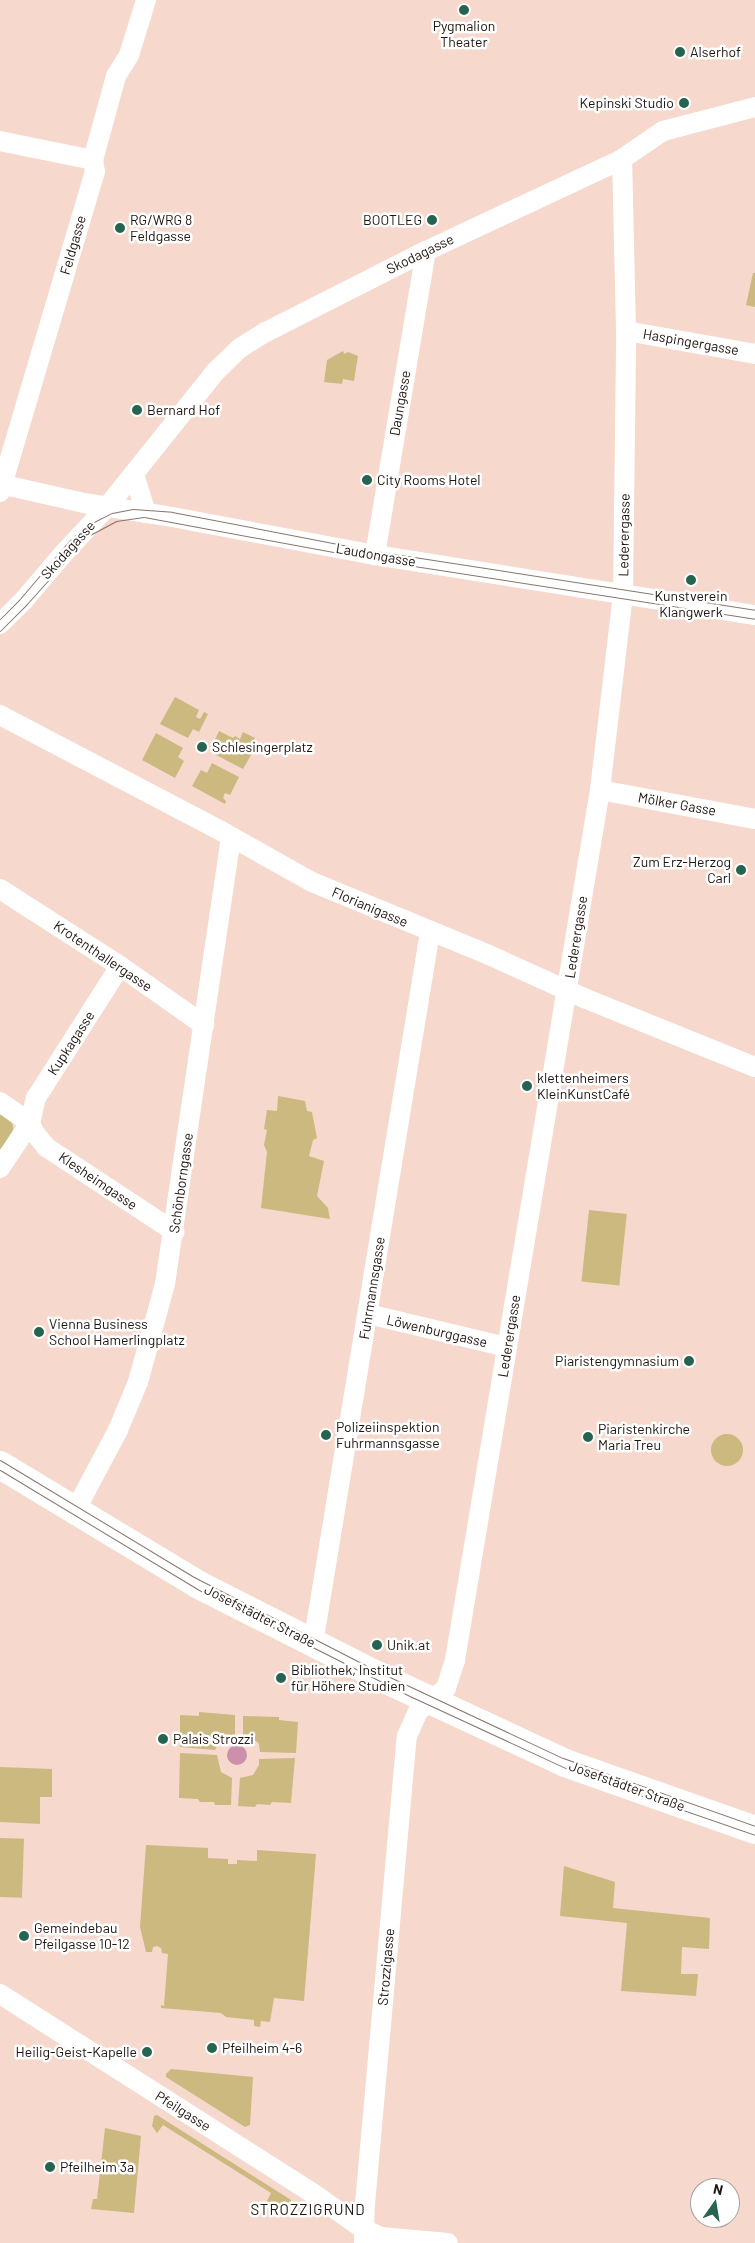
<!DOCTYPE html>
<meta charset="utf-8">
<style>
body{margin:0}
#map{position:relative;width:755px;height:2243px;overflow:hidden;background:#f6d8cd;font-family:Barlow,sans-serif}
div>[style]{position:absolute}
.green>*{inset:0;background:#cbb97f;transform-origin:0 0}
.round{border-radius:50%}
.water>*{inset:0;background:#cc90ac}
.street>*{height:20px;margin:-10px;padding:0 10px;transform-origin:10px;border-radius:10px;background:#fff}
.secondary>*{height:28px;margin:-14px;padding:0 14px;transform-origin:14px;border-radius:14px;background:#fff}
.tram>*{height:1px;margin:-0.5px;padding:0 0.5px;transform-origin:0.5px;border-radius:0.5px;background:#88746c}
.dots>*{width:14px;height:14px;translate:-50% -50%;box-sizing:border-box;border:2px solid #fff;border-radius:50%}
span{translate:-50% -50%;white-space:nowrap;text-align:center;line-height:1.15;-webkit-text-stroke:5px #fff;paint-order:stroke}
.poi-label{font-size:14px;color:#1f1511}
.left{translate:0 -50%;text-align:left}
.right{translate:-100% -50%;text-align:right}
.street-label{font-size:14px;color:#1f1511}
.neighbourhood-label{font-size:15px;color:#1f1511;letter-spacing:1px}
.north{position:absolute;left:690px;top:2178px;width:50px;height:50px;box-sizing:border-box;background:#fff;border:1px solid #a5a1a0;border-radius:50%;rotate:13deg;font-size:14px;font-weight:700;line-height:20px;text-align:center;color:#1f1511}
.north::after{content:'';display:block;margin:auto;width:18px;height:22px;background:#266450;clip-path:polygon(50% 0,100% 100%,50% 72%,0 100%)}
</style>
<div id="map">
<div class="green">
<div style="clip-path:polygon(753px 273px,755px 273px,755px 307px,746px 305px)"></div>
<div style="clip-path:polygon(343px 351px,344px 354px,348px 352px,358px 356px,354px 381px,343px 379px,342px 384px,324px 382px,327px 360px)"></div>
<div style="clip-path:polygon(175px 697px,199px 710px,196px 717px,200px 719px,204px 712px,208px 714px,199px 732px,193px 729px,188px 738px,160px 724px)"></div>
<div style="clip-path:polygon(219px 731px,233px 738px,235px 736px,240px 739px,243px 732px,255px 738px,251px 746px,255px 748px,243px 769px,214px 754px,219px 745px,214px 742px)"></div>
<div style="clip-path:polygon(156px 733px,183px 748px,178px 757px,184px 761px,175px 778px,142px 760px)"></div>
<div style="clip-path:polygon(212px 763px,239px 777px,230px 795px,225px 793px,223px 798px,226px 801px,225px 804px,192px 786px,201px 770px,207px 773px)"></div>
<div style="clip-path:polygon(278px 1096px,305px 1101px,307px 1111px,312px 1112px,317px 1138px,313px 1140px,309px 1156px,324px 1161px,317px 1196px,328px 1208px,330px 1219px,261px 1208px,267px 1152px,264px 1145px,267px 1130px,264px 1129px,267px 1110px,277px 1111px)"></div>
<div style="clip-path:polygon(0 1113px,12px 1121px,14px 1134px,0 1156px)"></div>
<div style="left:589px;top:1210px;width:38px;height:72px;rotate:6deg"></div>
<div class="round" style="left:711px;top:1434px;width:32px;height:32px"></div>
<div style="clip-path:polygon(199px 1712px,235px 1715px,235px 1735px,222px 1737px,215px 1750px,180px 1747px,180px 1715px,199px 1716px)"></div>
<div style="clip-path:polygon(243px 1716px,279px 1717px,279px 1720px,298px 1722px,296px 1753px,260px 1752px,259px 1744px,255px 1740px,243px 1735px)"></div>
<div style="clip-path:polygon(180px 1753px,217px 1755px,221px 1772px,232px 1778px,231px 1805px,215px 1805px,214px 1802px,200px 1802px,198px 1799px,179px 1798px)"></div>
<div style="clip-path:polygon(295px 1758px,291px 1803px,272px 1802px,270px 1805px,257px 1804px,255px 1807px,238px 1806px,240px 1778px,253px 1775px,259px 1765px,259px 1759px)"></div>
<div style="clip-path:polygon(0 1767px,52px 1769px,52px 1797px,40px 1797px,40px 1824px,0 1822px)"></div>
<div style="left:0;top:1838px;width:24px;height:59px;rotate:2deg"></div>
<div style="clip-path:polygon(146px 1845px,208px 1848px,208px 1858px,228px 1859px,228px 1864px,237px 1864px,237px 1860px,257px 1861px,257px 1850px,316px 1854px,304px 2001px,274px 1998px,270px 2022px,261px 2021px,260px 2027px,254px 2026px,254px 2020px,226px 2017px,221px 2013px,161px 2008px,161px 2005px,164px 2006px,168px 1954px,162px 1953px,161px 1948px,157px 1946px,153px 1947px,152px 1952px,146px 1952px,140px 1927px)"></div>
<div style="clip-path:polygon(564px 1866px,615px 1882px,613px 1908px,710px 1918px,709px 1949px,682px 1947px,681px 1974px,698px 1974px,696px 1996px,621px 1991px,627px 1923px,560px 1916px)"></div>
<div style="clip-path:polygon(171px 2069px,253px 2077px,250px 2125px,245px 2127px,166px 2077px,166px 2074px)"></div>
<div style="clip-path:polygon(157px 2115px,291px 2200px,291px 2203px,278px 2205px,266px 2203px,271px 2193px,163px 2125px,157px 2133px,152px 2126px,154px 2116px)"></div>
<div style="clip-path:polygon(105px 2128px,141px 2136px,134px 2213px,91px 2209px,93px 2199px,97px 2199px)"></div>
</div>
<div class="water">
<div class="round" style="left:227px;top:1745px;width:20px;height:20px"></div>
</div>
<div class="street">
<div style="left:0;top:141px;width:95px;rotate:11.5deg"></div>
<div style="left:626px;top:331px;width:131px;rotate:10.1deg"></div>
<div style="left:134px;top:474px;width:41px;rotate:72.9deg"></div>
<div style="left:0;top:484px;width:86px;rotate:12.7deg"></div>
<div style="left:84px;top:503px;width:89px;rotate:9deg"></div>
<div style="left:172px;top:517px;width:207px;rotate:10.6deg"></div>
<div style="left:375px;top:555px;width:385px;rotate:9deg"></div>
<div style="left:0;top:492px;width:334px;rotate:-73.5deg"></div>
<div style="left:95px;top:172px;width:12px;rotate:-99deg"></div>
<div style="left:93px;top:160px;width:87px;rotate:-74.7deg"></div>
<div style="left:116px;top:76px;width:25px;rotate:-58deg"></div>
<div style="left:129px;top:55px;width:58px;rotate:-72.8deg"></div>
<div style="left:375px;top:555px;width:308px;rotate:-80.5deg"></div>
<div style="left:0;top:624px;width:34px;rotate:-45deg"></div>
<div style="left:24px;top:600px;width:60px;rotate:-49.7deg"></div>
<div style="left:63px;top:554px;width:64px;rotate:-46.9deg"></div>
<div style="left:107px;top:507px;width:174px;rotate:-51.3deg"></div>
<div style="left:216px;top:371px;width:33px;rotate:-44deg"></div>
<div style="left:240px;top:348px;width:31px;rotate:-32deg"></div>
<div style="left:266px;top:332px;width:179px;rotate:-26.9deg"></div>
<div style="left:426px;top:251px;width:217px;rotate:-25.1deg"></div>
<div style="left:622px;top:159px;width:50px;rotate:-34.3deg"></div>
<div style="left:663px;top:131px;width:95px;rotate:-14.6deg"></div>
<div style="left:0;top:715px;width:250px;rotate:27.7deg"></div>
<div style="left:221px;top:831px;width:104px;rotate:29.3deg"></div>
<div style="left:312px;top:882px;width:191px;rotate:22.4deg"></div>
<div style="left:489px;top:955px;width:104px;rotate:24.4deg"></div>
<div style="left:584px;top:998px;width:184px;rotate:22deg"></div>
<div style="left:600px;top:790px;width:158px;rotate:10.6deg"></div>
<div style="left:0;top:889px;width:143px;rotate:32.7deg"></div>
<div style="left:120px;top:966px;width:103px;rotate:35.1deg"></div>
<div style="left:0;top:1102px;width:37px;rotate:35deg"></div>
<div style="left:30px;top:1123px;width:10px;rotate:66deg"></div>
<div style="left:34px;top:1132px;width:19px;rotate:51deg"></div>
<div style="left:46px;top:1147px;width:154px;rotate:33.4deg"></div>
<div style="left:0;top:1168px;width:54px;rotate:-56.3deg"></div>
<div style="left:30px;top:1123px;width:26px;rotate:-77deg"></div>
<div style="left:36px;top:1098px;width:156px;rotate:-57.5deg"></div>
<div style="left:368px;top:1314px;width:143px;rotate:13.4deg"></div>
<div style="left:75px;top:1511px;width:92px;rotate:-62deg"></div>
<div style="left:118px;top:1430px;width:52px;rotate:-67.4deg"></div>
<div style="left:138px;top:1382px;width:102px;rotate:-74.6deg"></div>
<div style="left:165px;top:1284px;width:451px;rotate:-81.6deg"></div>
<div style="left:313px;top:1644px;width:722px;rotate:-80.67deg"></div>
<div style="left:0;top:1994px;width:369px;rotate:32.5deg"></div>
<div style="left:311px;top:2192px;width:66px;rotate:35.1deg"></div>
<div style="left:365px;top:2230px;width:17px;rotate:24deg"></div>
<div style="left:381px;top:2237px;width:67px;rotate:5.1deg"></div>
<div style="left:364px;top:2243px;width:39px;rotate:-89deg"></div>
<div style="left:365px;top:2204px;width:470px;rotate:-84.9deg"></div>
<div style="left:407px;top:1736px;width:27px;rotate:-66deg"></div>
<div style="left:418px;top:1711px;width:36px;rotate:-39deg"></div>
<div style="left:446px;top:1688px;width:29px;rotate:-72deg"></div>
<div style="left:455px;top:1660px;width:882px;rotate:-80.54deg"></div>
<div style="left:600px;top:790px;width:196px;rotate:-83.3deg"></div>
<div style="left:623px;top:595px;width:264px;rotate:-89.3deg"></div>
<div style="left:626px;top:331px;width:172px;rotate:-91.3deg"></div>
</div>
<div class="secondary">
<div style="left:0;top:1465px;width:230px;rotate:31.1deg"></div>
<div style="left:197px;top:1584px;width:203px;rotate:26.9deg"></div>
<div style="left:378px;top:1676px;width:206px;rotate:24.9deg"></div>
<div style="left:565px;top:1763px;width:201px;rotate:19.4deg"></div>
</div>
<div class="tram">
<div style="left:0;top:619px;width:27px;rotate:-45deg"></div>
<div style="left:19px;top:600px;width:77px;rotate:-49.7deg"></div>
<div style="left:69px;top:541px;width:23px;rotate:-41deg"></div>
<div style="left:86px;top:526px;width:29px;rotate:-27deg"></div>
<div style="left:112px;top:513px;width:21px;rotate:-11deg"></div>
<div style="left:133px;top:509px;width:39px;rotate:4deg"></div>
<div style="left:172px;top:512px;width:207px;rotate:10.9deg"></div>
<div style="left:375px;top:551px;width:385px;rotate:8.8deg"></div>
<div style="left:0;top:631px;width:37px;rotate:-45deg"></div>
<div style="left:26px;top:605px;width:93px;rotate:-48.1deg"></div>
<div style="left:88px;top:536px;width:32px;rotate:-28deg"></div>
<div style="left:116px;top:521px;width:28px;rotate:-8deg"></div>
<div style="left:144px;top:517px;width:235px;rotate:10.5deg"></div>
<div style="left:375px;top:560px;width:385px;rotate:8.8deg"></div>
<div style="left:0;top:1460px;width:224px;rotate:31.1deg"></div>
<div style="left:192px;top:1576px;width:210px;rotate:27.2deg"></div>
<div style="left:379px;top:1672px;width:203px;rotate:25.1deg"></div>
<div style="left:563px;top:1758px;width:204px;rotate:19.5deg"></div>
<div style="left:0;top:1470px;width:230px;rotate:31.1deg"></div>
<div style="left:197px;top:1589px;width:243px;rotate:26.7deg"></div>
<div style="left:414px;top:1698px;width:179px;rotate:24.8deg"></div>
<div style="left:576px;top:1773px;width:189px;rotate:19.1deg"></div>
</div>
<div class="dots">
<div style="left:464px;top:10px;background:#266450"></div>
<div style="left:680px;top:52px;background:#266450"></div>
<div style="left:684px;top:103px;background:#266450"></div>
<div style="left:432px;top:220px;background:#266450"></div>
<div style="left:120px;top:228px;background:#266450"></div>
<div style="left:137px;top:410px;background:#266450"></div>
<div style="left:367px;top:480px;background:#266450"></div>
<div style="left:691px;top:580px;background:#266450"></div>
<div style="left:202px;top:747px;background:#266450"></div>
<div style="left:741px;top:870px;background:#266450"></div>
<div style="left:527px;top:1086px;background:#266450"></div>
<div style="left:39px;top:1332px;background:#266450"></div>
<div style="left:689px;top:1361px;background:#266450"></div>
<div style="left:326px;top:1435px;background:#266450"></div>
<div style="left:588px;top:1437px;background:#266450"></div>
<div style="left:377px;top:1645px;background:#266450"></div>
<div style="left:281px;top:1678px;background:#266450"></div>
<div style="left:163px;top:1739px;background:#266450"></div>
<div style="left:24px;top:1936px;background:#266450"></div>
<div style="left:212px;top:2048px;background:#266450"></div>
<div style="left:147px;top:2052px;background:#266450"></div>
<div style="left:50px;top:2167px;background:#266450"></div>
</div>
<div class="poi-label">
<span style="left:464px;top:34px">Pygmalion<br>Theater</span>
<span class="left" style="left:690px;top:52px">Alserhof</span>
<span class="right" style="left:674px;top:103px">Kepinski Studio</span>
<span class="left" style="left:130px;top:228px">RG/WRG 8<br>Feldgasse</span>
<span class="right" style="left:422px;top:220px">BOOTLEG</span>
<span class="left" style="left:147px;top:410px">Bernard Hof</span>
<span class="left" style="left:377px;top:480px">City Rooms Hotel</span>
<span style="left:691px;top:604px">Kunstverein<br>Klangwerk</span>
<span class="left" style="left:212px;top:747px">Schlesingerplatz</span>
<span class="right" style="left:731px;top:870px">Zum Erz-Herzog<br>Carl</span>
<span class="left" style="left:537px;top:1086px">klettenheimers<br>KleinKunstCafé</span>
<span class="left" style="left:49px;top:1332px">Vienna Business<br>School Hamerlingplatz</span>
<span class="right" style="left:679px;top:1361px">Piaristengymnasium</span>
<span class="left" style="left:336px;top:1435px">Polizeiinspektion<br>Fuhrmannsgasse</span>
<span class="left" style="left:598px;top:1437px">Piaristenkirche<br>Maria Treu</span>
<span class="left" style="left:387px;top:1645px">Unik.at</span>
<span class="left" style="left:291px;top:1678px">Bibliothek, Institut<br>für Höhere Studien</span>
<span class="left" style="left:173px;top:1739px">Palais Strozzi</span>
<span class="left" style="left:34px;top:1936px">Gemeindebau<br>Pfeilgasse 10-12</span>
<span class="left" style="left:222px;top:2048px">Pfeilheim 4-6</span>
<span class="right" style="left:137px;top:2052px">Heilig-Geist-Kapelle</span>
<span class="left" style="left:60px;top:2167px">Pfeilheim 3a</span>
</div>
<div class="street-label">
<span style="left:73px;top:245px;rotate:-74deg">Feldgasse</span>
<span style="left:420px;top:254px;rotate:-26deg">Skodagasse</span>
<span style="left:691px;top:342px;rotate:10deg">Haspingergasse</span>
<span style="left:400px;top:403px;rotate:-80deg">Daungasse</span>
<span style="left:624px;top:535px;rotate:-89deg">Lederergasse</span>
<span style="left:68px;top:550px;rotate:-48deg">Skodagasse</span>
<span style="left:376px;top:555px;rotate:10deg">Laudongasse</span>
<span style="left:677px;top:804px;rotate:10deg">Mölker Gasse</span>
<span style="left:370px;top:907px;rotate:23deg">Florianigasse</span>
<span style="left:576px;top:937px;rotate:-81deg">Lederergasse</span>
<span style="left:103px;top:956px;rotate:34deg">Krotenthallergasse</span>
<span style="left:71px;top:1043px;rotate:-57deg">Kupkagasse</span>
<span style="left:98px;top:1181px;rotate:34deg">Klesheimgasse</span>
<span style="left:181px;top:1183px;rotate:-82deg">Schönborngasse</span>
<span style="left:372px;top:1288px;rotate:-81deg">Fuhrmannsgasse</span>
<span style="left:437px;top:1331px;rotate:13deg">Löwenburggasse</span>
<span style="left:509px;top:1336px;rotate:-81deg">Lederergasse</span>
<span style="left:260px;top:1616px;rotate:27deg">Josefstädter Straße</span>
<span style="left:627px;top:1786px;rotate:20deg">Josefstädter Straße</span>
<span style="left:386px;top:1967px;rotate:-85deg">Strozzigasse</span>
<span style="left:183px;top:2111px;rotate:32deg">Pfeilgasse</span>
</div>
<div class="neighbourhood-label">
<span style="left:308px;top:2210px">STROZZIGRUND</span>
</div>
<div class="north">N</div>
</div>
